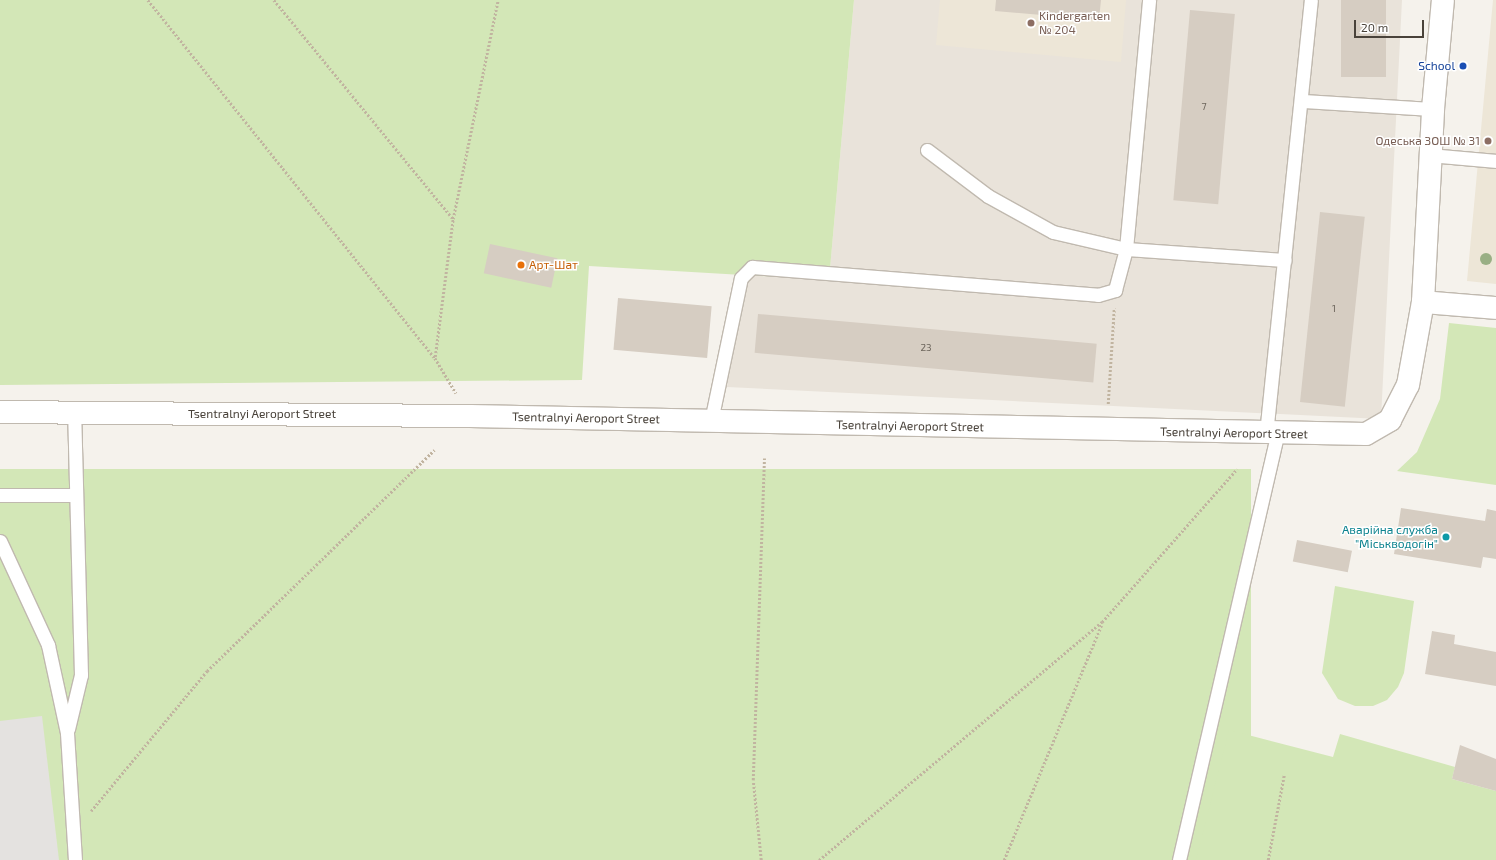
<!DOCTYPE html>
<meta charset="utf-8">
<style>
body{margin:0}
#map{position:relative;width:1496px;height:860px;overflow:hidden;background:#f5f2ec;font-family:"Exo 2",sans-serif}
div>[style]{position:absolute}
.residential>*{inset:0;background:#e9e3da}
.education>*{inset:0;background:#ede6d7}
.green>*{inset:0;background:#d3e7b7;transform-origin:0 0}
.parking>*{inset:0;background:#e4e2e0}
.building>*{inset:0;background:#d6cdc2;transform-origin:0 0}
.path>*{height:2.5px;margin-top:-1.25px;transform-origin:0;background:repeating-linear-gradient(90deg,#c1b4a0 0 2px,transparent 0 4px)}
.roads{filter:drop-shadow(1px 0 #c0b9af) drop-shadow(-1px 0 #c0b9af) drop-shadow(0 1px #c0b9af) drop-shadow(0 -1px #c0b9af)}
.service>*{height:13px;margin:-6.5px;padding:0 6.5px;transform-origin:6.5px;border-radius:6.5px;background:#fff}
.tertiary>*{height:22px;margin:-11px;padding:0 11px;transform-origin:11px;border-radius:11px;background:#fff}
.trees>*{width:12px;height:12px;margin:-6px;border-radius:50%;background:#99af84}
.dots>*{width:11px;height:11px;translate:-50% -50%;box-sizing:border-box;border:2px solid #fff;border-radius:50%}
span{translate:-50% -50%;white-space:nowrap;text-align:center;line-height:1.15;-webkit-text-stroke:3px #fff;paint-order:stroke}
.number-label{font-size:10px;color:#6c655c}
.number-label span{-webkit-text-stroke-width:0}
.education-label{font-size:12px;color:#785e54}
.left{translate:0 -50%;text-align:left}
.right{translate:-100% -50%;text-align:right}
.transit-label{font-size:12px;color:#164399}
.food-label{font-size:12px;color:#c56008}
.street-label{font-size:12px;color:#49423a}
.culture-label{font-size:12px;color:#0d838f}
.scale{position:absolute;left:1354px;top:20px;width:70px;height:18px;box-sizing:border-box;border:2px solid #49423a;border-top:0;padding-left:5px;font-size:12px;line-height:14px;white-space:nowrap;color:#49423a;-webkit-text-stroke:3px #fff;paint-order:stroke}
</style>
<div id="map">
<div class="residential">
<div style="clip-path:polygon(854px 0,1402px 0,1381px 419px,727px 387px,742px 275px,829px 280px)"></div>
</div>
<div class="education">
<div style="clip-path:polygon(940px 0,1126px 0,1121px 62px,936px 45px)"></div>
<div style="clip-path:polygon(1493px 0,1496px 0,1496px 284px,1467px 281px)"></div>
</div>
<div class="green">
<div style="clip-path:polygon(0 0,854px 0,829px 280px,589px 266px,582px 380px,0 385px)"></div>
<div style="clip-path:polygon(1449px 323px,1496px 328px,1496px 485px,1397px 471px,1417px 452px,1440px 399px)"></div>
<div style="left:0;top:469px;width:1251px;height:391px"></div>
<div style="clip-path:polygon(1335px 586px,1414px 601px,1404px 673px,1398px 687px,1387px 700px,1373px 706px,1355px 706px,1338px 699px,1322px 673px)"></div>
<div style="clip-path:polygon(1229px 730px,1333px 757px,1340px 734px,1455px 767px,1452px 779px,1496px 791px,1496px 860px,1196px 860px)"></div>
</div>
<div class="parking">
<div style="clip-path:polygon(42px 716px,59px 860px,0 860px,0 721px)"></div>
</div>
<div class="building">
<div style="clip-path:polygon(996px 0,1101px 0,1099px 20px,995px 11px)"></div>
<div style="left:1341px;top:0;width:45px;height:77px"></div>
<div style="left:1190px;top:10px;width:45px;height:191px;rotate:5deg"></div>
<div style="left:1320px;top:212px;width:45px;height:191px;rotate:6deg"></div>
<div style="left:490px;top:244px;width:69px;height:30px;rotate:12deg"></div>
<div style="left:618px;top:298px;width:94px;height:52px;rotate:5deg"></div>
<div style="left:758px;top:314px;width:340px;height:39px;rotate:5deg"></div>
<div style="clip-path:polygon(1401px 508px,1485px 521px,1487px 509px,1496px 511px,1496px 559px,1483px 557px,1481px 568px,1394px 554px)"></div>
<div style="left:1297px;top:540px;width:56px;height:22px;rotate:11deg"></div>
<div style="clip-path:polygon(1432px 631px,1455px 635px,1454px 644px,1496px 652px,1496px 686px,1425px 674px)"></div>
<div style="clip-path:polygon(1460px 745px,1496px 759px,1496px 791px,1452px 779px)"></div>
</div>
<div class="path">
<div style="left:148px;top:0;width:459px;rotate:51.3deg"></div>
<div style="left:435px;top:358px;width:41px;rotate:59deg"></div>
<div style="left:274px;top:0;width:283px;rotate:50.7deg"></div>
<div style="left:453px;top:219px;width:224px;rotate:-78.4deg"></div>
<div style="left:435px;top:357px;width:139px;rotate:-82.6deg"></div>
<div style="left:1108px;top:404px;width:96px;rotate:-86.4deg"></div>
<div style="left:91px;top:811px;width:182px;rotate:-50.4deg"></div>
<div style="left:207px;top:671px;width:317px;rotate:-44.2deg"></div>
<div style="left:761px;top:860px;width:80px;rotate:-95.7deg"></div>
<div style="left:753px;top:780px;width:322px;rotate:-88deg"></div>
<div style="left:819px;top:860px;width:370px;rotate:-40.1deg"></div>
<div style="left:1102px;top:622px;width:204px;rotate:-48.6deg"></div>
<div style="left:1004px;top:860px;width:256px;rotate:-67.5deg"></div>
<div style="left:1268px;top:860px;width:86px;rotate:-79.3deg"></div>
</div>
<div class="roads">
<div class="service">
<div style="left:1302px;top:101px;width:131px;rotate:3.5deg"></div>
<div style="left:927px;top:150px;width:76px;rotate:37deg"></div>
<div style="left:988px;top:196px;width:74px;rotate:29deg"></div>
<div style="left:1053px;top:232px;width:75px;rotate:13.1deg"></div>
<div style="left:1126px;top:249px;width:159px;rotate:4deg"></div>
<div style="left:1430px;top:155px;width:66px;rotate:5.2deg"></div>
<div style="left:711px;top:421px;width:146px;rotate:-78.2deg"></div>
<div style="left:741px;top:278px;width:16px;rotate:-45deg"></div>
<div style="left:752px;top:267px;width:347px;rotate:4.6deg"></div>
<div style="left:1098px;top:295px;width:18px;rotate:-16deg"></div>
<div style="left:1115px;top:290px;width:42px;rotate:-75deg"></div>
<div style="left:1126px;top:249px;width:250px;rotate:-84.7deg"></div>
<div style="left:1266px;top:434px;width:436px;rotate:-84.1deg"></div>
<div style="left:0;top:495px;width:76px"></div>
<div style="left:0;top:541px;width:115px;rotate:65.2deg"></div>
<div style="left:48px;top:645px;width:90px;rotate:77.8deg"></div>
<div style="left:67px;top:733px;width:127px;rotate:86.4deg"></div>
<div style="left:68px;top:729px;width:56px;rotate:-76.5deg"></div>
<div style="left:81px;top:675px;width:263px;rotate:-91.5deg"></div>
<div style="left:1179px;top:860px;width:437px;rotate:-77deg"></div>
</div>
<div class="tertiary">
<div style="left:1423px;top:302px;width:73px;rotate:4.7deg"></div>
<div style="left:0;top:412px;width:470px;rotate:0.5deg"></div>
<div style="left:470px;top:416px;width:896px;rotate:1.15deg"></div>
<div style="left:1366px;top:434px;width:28px;rotate:-30deg"></div>
<div style="left:1390px;top:420px;width:39px;rotate:-63deg"></div>
<div style="left:1408px;top:385px;width:84px;rotate:-79.8deg"></div>
<div style="left:1423px;top:302px;width:193px;rotate:-87deg"></div>
<div style="left:1433px;top:109px;width:109px;rotate:-84.8deg"></div>
</div>
</div>
<div class="trees">
<div style="left:1486px;top:259px"></div>
</div>
<div class="dots">
<div style="left:1031px;top:23px;background:#8d6e63"></div>
<div style="left:1463px;top:66px;background:#1a4fb4"></div>
<div style="left:1488px;top:141px;background:#8d6e63"></div>
<div style="left:521px;top:265px;background:#e8710a"></div>
<div style="left:1446px;top:537px;background:#0f9aa8"></div>
</div>
<div class="number-label">
<span style="left:1204px;top:107px">7</span>
<span style="left:1334px;top:309px">1</span>
<span style="left:926px;top:348px">23</span>
</div>
<div class="education-label">
<span class="left" style="left:1039px;top:23px">Kindergarten<br>№ 204</span>
<span class="right" style="left:1480px;top:141px">Одеська ЗОШ № 31</span>
</div>
<div class="transit-label">
<span class="right" style="left:1455px;top:66px">School</span>
</div>
<div class="food-label">
<span class="left" style="left:529px;top:265px">Арт-Шат</span>
</div>
<div class="street-label">
<span style="left:262px;top:414px">Tsentralnyi Aeroport Street</span>
<span style="left:586px;top:418px;rotate:1deg">Tsentralnyi Aeroport Street</span>
<span style="left:910px;top:426px;rotate:1deg">Tsentralnyi Aeroport Street</span>
<span style="left:1234px;top:433px;rotate:1deg">Tsentralnyi Aeroport Street</span>
</div>
<div class="culture-label">
<span class="right" style="left:1438px;top:537px">Аварійна служба<br>"Міськводогін"</span>
</div>
<div class="scale">20 m</div>
</div>
